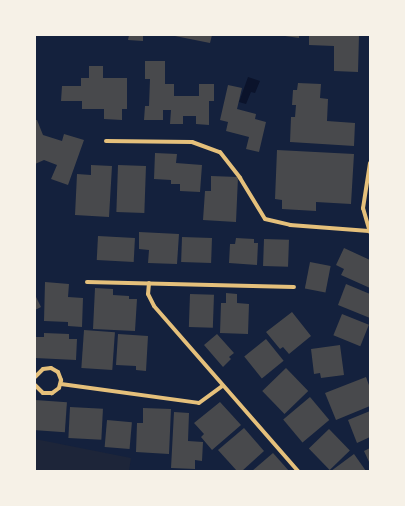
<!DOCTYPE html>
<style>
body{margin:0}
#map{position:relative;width:405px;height:506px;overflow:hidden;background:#14213d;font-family:"Asap Condensed",sans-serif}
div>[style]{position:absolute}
.green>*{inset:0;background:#1d2539}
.water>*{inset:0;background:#0b132b}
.building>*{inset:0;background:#48494c;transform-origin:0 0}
.minor>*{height:4px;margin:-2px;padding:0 2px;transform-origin:2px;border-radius:2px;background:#e5c07b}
span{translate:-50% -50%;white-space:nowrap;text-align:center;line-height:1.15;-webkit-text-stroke:3px #f6f1e7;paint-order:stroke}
.frame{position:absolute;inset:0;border:36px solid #f6f1e7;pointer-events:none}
</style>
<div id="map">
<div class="green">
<div style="clip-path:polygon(35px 439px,131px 458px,129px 471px,35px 471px)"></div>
</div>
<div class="water">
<div style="clip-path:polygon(248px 77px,260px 81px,255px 93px,251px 92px,246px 104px,239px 102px)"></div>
</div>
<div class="building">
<div style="clip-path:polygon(129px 35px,143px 35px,143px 41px,128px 40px)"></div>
<div style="clip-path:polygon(170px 35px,212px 35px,210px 43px)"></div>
<div style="clip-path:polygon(278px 35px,299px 35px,299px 38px)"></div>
<div style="clip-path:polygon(309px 35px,359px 35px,358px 72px,334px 71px,334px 46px,309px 45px)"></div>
<div style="clip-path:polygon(145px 61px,165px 61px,165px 84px,174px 84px,174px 96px,199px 96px,199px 84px,214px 84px,214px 101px,209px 101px,209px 125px,196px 124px,196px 116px,183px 116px,183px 124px,170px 124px,171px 110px,163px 110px,163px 120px,144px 120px,145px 106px,149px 106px,150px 79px,145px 79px)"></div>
<div style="clip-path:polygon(89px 66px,103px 66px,103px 78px,127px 78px,127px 109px,122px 109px,122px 120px,104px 119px,104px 109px,82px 109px,82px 101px,61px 101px,62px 86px,81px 86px,81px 78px,89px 78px)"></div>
<div style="clip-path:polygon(298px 83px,321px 84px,320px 98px,328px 99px,327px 121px,355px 123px,354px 146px,290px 142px,291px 117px,295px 117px,296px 105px,292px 105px,293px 90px,297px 90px)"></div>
<div style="clip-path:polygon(228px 85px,242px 88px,237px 109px,256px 114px,255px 119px,266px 122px,259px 152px,246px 149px,249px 137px,226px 131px,228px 122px,220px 120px)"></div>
<div style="clip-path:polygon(35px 120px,37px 120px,43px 135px,62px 141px,64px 134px,84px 140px,68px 185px,51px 179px,57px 165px,44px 160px,35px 164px)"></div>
<div style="clip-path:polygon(277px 150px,354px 154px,351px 204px,316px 202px,316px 211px,282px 209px,282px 200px,275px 199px)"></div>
<div style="clip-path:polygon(155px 153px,177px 154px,176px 163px,202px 165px,200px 192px,180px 191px,180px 184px,171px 184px,171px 180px,154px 179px)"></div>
<div style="clip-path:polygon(91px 165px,112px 166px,109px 217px,75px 215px,77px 174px,91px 175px)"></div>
<div style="left:118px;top:165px;width:28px;height:47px;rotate:2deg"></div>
<div style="clip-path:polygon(211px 176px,238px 177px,236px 222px,203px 220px,205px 191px,211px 191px)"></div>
<div style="clip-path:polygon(139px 232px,179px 234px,177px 264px,148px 263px,149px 250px,139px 249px)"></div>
<div style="left:98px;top:236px;width:37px;height:24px;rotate:3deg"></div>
<div style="left:182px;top:237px;width:30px;height:25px;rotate:2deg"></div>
<div style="clip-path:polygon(236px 238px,254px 239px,254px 243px,258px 243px,257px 265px,229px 263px,230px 244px,235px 244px)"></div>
<div style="left:264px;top:239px;width:25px;height:27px;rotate:2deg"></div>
<div style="clip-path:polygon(344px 248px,370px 260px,370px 288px,341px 275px,344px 269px,336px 265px)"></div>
<div style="left:310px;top:262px;width:21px;height:27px;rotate:11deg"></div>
<div style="clip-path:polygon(45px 282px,69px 284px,68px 297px,83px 298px,82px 327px,68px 326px,68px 322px,44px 321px)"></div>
<div style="clip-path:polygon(346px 284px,370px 294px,370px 318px,338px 305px)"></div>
<div style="clip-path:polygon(95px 288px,113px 289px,113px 295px,129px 296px,129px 299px,137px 299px,135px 331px,93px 329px)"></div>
<div style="clip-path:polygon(226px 293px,237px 294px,237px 303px,249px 304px,248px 334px,220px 333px,221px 303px,226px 303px)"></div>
<div style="left:190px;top:294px;width:24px;height:33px;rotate:2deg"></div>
<div style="clip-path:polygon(35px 295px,41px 307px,35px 310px)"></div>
<div style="clip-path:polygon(292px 312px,311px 336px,289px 354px,283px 347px,280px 349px,266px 332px)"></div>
<div style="left:342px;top:314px;width:29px;height:23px;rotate:22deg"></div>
<div style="left:84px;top:330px;width:31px;height:38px;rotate:4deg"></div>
<div style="clip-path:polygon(44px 333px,69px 334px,69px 339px,77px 339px,76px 360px,35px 358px,35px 337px,44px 337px)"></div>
<div style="clip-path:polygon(118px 334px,148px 336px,146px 371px,136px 370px,136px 366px,116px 365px)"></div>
<div style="clip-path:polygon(217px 334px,234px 353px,229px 357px,231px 359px,223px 367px,204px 345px)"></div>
<div style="left:266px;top:339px;width:28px;height:28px;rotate:51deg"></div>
<div style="clip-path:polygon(340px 345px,344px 375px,321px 378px,320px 373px,314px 374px,311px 349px)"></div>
<div style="left:286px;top:368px;width:32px;height:33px;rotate:46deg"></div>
<div style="clip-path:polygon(366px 377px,370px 388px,370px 406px,336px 420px,325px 393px)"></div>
<div style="left:310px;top:397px;width:30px;height:35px;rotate:50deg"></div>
<div style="left:35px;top:400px;width:32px;height:30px;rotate:4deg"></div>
<div style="clip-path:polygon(220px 402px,241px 425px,212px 450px,201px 437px,204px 434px,194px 423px)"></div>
<div style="left:70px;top:407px;width:33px;height:31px;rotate:3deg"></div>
<div style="clip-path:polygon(143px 408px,171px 409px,169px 454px,136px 452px,137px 423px,143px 423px)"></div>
<div style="clip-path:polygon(370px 411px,370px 437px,357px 443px,348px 420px)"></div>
<div style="clip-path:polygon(174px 412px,189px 413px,188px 441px,203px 442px,202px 461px,195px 460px,195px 469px,171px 468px)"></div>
<div style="left:107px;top:420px;width:25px;height:27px;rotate:5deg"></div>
<div style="clip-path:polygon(244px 428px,264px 451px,242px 471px,237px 471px,218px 450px)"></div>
<div style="left:329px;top:429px;width:30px;height:28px;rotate:46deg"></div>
<div style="clip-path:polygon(370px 448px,370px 464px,364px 451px)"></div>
<div style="clip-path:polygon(273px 453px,289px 471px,252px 471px)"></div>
<div style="clip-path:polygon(354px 454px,366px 471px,331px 471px)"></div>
</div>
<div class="minor">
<div style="left:106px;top:141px;width:86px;rotate:0.7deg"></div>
<div style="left:192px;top:142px;width:30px;rotate:20deg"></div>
<div style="left:220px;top:152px;width:33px;rotate:52deg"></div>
<div style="left:240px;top:178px;width:48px;rotate:58.6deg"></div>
<div style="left:265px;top:219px;width:26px;rotate:13deg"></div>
<div style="left:290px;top:225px;width:79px;rotate:4.3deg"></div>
<div style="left:370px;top:163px;width:46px;rotate:98.8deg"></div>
<div style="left:363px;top:208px;width:25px;rotate:74deg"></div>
<div style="left:87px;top:282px;width:207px;rotate:1.4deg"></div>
<div style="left:149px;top:283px;width:11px;rotate:95deg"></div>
<div style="left:148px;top:294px;width:13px;rotate:63deg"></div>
<div style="left:154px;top:306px;width:219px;rotate:48.9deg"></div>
<div style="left:35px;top:377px;width:11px;rotate:-45deg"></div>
<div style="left:43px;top:369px;width:8px;rotate:-7deg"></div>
<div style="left:51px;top:368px;width:8px;rotate:30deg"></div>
<div style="left:58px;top:372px;width:9px;rotate:69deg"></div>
<div style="left:61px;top:380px;width:8px;rotate:104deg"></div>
<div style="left:59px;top:388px;width:9px;rotate:144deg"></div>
<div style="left:52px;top:393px;width:9px;rotate:180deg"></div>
<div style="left:43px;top:393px;width:11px;rotate:-135deg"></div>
<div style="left:61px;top:384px;width:139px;rotate:7.8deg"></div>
<div style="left:199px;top:403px;width:29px;rotate:-36deg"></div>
</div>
<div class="frame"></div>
</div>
